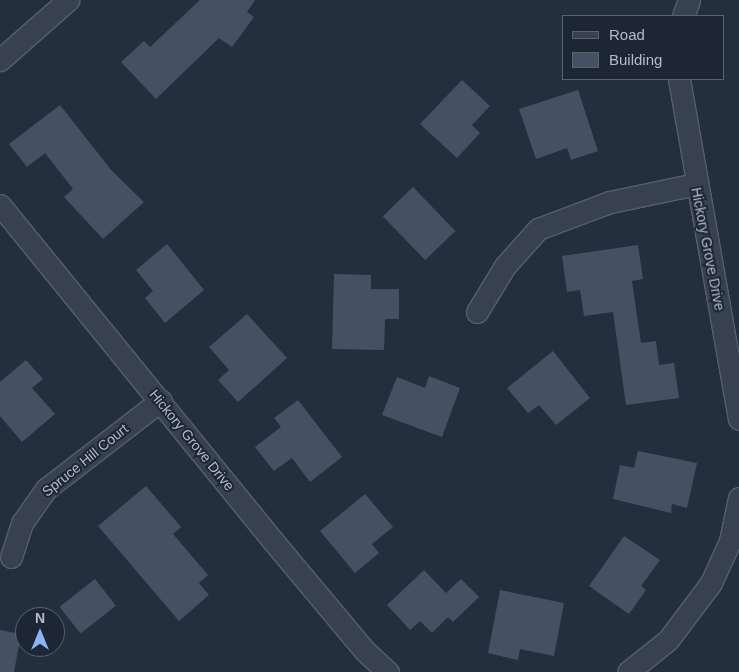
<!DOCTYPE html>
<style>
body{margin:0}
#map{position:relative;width:739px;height:672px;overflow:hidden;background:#242f3e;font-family:Arial,sans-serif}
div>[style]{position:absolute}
.building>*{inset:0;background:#455162;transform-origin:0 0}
.roads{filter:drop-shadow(1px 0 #565f6c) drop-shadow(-1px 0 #565f6c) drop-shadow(0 1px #565f6c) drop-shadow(0 -1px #565f6c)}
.minor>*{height:21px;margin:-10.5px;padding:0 10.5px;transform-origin:10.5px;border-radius:10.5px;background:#38414e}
span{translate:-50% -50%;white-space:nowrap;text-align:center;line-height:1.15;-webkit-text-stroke:4px #1d2633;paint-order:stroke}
.street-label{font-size:14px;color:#b4bcc9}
.legend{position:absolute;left:562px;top:15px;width:162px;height:65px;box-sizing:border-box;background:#1d2633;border:1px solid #59626f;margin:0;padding:6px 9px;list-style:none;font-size:15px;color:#b4bcc9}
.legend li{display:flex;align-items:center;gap:10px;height:25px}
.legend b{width:25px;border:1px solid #59626f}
.north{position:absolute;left:15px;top:607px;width:50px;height:50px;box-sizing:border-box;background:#1d2633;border:1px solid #59626f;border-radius:50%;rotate:0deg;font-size:14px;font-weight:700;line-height:20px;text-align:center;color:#b4bcc9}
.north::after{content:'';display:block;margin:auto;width:18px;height:22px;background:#8ab4f8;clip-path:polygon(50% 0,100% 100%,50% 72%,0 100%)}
</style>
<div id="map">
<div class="building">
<div style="clip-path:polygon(200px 0,255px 0,247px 12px,254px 17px,232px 47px,219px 38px,156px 99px,121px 62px,144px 41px,150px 47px)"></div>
<div style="clip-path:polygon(462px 80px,490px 106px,472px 125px,480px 133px,457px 158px,420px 124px)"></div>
<div style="clip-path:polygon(578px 90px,598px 151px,571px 160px,567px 148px,536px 159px,519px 109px)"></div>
<div style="clip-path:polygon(60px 105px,112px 171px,144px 202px,103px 239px,64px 197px,73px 189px,45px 153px,27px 167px,9px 144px)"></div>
<div style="left:413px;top:187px;width:61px;height:42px;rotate:46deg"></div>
<div style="clip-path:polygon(167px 244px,204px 290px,165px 323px,145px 298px,153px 291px,136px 270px)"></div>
<div style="clip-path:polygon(638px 245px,643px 279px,632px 281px,641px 343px,656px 341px,659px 365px,674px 363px,679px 398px,626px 405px,613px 312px,584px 316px,580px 290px,567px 292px,562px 256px)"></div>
<div style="clip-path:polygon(334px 274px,371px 275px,371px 289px,399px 289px,399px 319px,385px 319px,384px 350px,332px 349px)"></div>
<div style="clip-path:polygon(247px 314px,287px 358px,238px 402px,218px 380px,229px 370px,209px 347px)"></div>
<div style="clip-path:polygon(553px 351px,590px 398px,556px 425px,539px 405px,528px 413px,507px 388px)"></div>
<div style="clip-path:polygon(26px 360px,43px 379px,32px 388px,55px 414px,22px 442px,0 416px,0 382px)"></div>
<div style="clip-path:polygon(429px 376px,460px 388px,442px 437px,382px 415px,397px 377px,425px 388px)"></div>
<div style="clip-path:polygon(298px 400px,342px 457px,310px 482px,292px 458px,274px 471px,255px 447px,281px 427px,274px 418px)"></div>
<div style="clip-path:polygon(638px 451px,697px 463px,687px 508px,672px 504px,671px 513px,613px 499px,620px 465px,634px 468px)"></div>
<div style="clip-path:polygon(146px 486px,181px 527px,173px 534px,208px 575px,199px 583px,209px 595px,179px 621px,98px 526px)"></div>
<div style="clip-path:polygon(365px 494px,393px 527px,372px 544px,379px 553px,355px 573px,320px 531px)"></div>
<div style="clip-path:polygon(624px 536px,660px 560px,641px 586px,646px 590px,629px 614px,589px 586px)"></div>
<div style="clip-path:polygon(424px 570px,446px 593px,461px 579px,479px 597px,453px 622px,448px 617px,432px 633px,420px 621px,410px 630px,387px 605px)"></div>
<div style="left:95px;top:579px;width:34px;height:45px;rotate:52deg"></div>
<div style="clip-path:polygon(500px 590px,564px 603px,554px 656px,520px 649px,518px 660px,488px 653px)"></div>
<div style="clip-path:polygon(0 630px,21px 634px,14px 672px,0 672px)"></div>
</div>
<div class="roads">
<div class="minor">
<div style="left:683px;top:16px;width:17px;rotate:-69deg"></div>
<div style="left:0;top:60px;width:91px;rotate:-41.4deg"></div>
<div style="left:679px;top:79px;width:345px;rotate:80deg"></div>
<div style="left:0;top:205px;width:433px;rotate:50.9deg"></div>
<div style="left:273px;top:541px;width:142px;rotate:50.1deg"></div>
<div style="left:364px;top:650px;width:33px;rotate:43deg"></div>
<div style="left:477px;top:312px;width:54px;rotate:-58.7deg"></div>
<div style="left:505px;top:266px;width:50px;rotate:-48.3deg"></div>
<div style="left:538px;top:229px;width:77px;rotate:-20.6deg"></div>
<div style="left:610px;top:202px;width:88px;rotate:-11.8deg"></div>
<div style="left:11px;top:557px;width:36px;rotate:-72deg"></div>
<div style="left:22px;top:523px;width:42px;rotate:-54.8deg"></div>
<div style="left:46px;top:489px;width:145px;rotate:-37.7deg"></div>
<div style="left:628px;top:672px;width:51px;rotate:-38.7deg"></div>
<div style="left:668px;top:640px;width:71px;rotate:-53deg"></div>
<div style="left:711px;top:583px;width:46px;rotate:-65.7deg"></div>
<div style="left:730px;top:541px;width:44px;rotate:-78.2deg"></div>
</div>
</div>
<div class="street-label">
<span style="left:708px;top:249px;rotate:79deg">Hickory Grove Drive</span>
<span style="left:192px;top:440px;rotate:51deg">Hickory Grove Drive</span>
<span style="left:85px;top:460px;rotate:-39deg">Spruce Hill Court</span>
</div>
<ul class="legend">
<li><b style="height:6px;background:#38414e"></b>Road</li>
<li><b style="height:14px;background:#455162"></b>Building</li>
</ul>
<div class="north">N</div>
</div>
